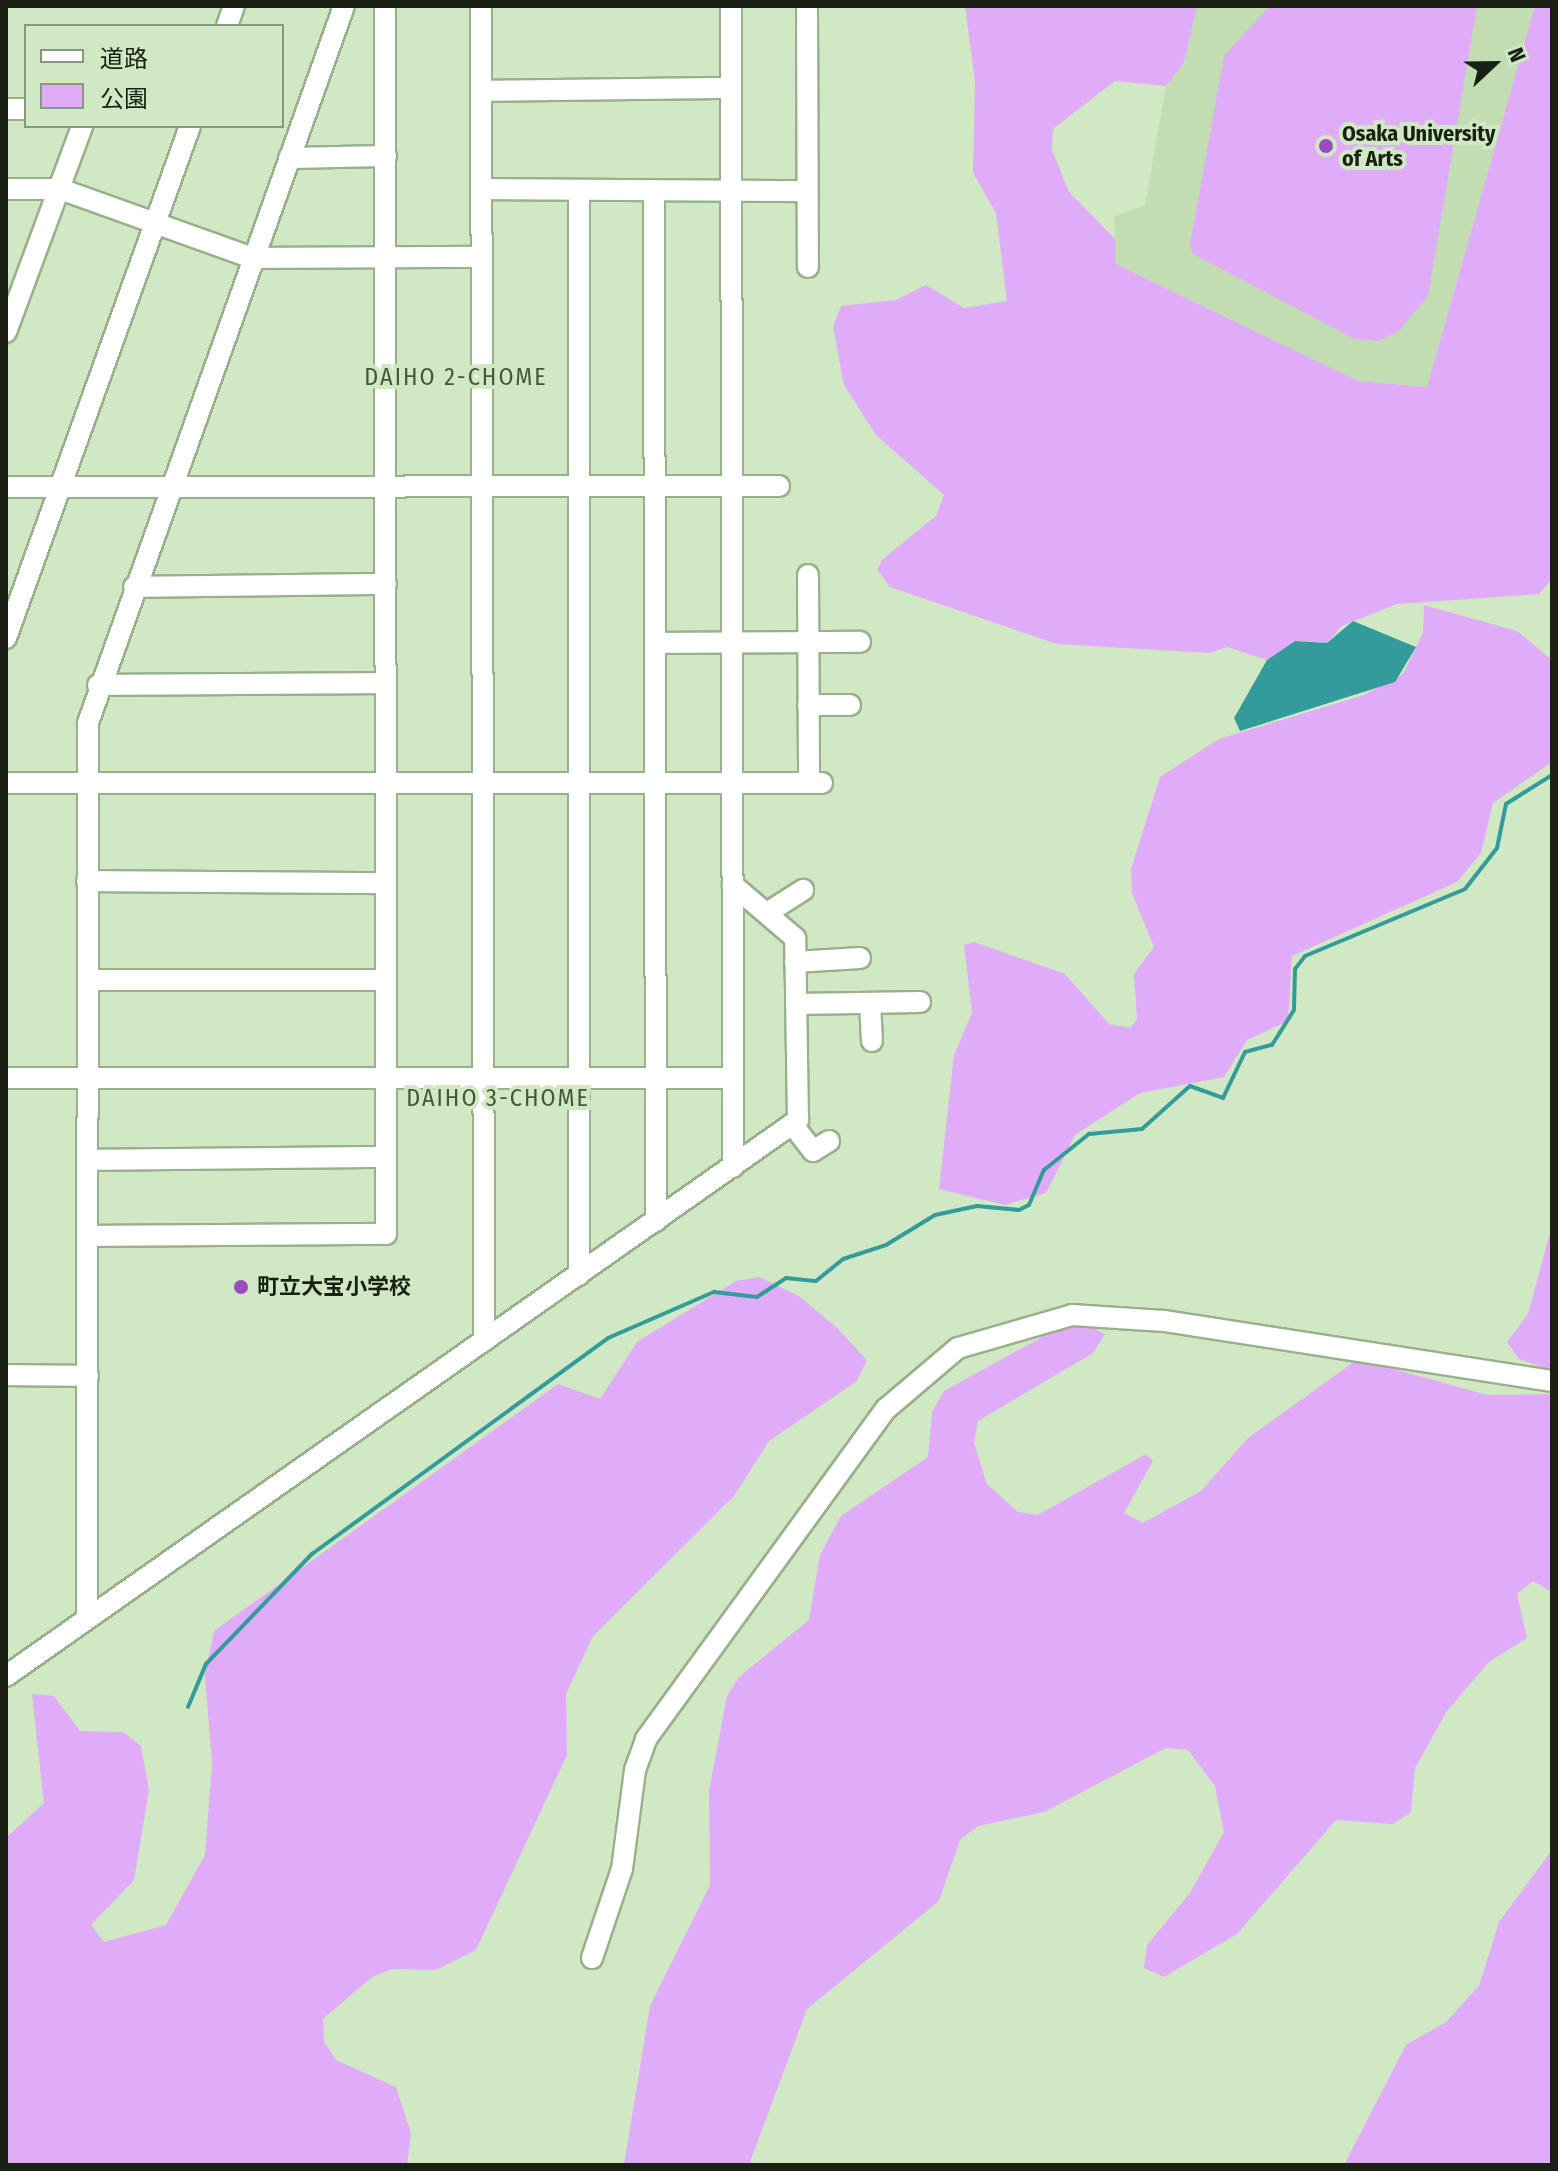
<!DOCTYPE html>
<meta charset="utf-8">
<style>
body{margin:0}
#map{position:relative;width:1558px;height:2171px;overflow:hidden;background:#d0e8c3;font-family:"Fira Sans Condensed","Noto Sans JP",sans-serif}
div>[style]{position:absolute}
.built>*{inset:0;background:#c1ddb1}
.green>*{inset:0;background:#e0acfa}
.water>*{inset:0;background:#339c9b}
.stream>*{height:4px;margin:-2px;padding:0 2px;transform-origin:2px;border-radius:2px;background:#339c9b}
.roads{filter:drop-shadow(2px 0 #99b08c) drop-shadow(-2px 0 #99b08c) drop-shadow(0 2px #99b08c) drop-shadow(0 -2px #99b08c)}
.minor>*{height:20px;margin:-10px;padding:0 10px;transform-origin:10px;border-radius:10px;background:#fff}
.dots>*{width:22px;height:22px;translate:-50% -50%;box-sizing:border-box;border:4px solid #d0e8c3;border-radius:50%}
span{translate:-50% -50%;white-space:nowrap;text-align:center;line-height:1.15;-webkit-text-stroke:8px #d0e8c3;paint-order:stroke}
.poi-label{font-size:22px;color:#182113;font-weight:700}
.left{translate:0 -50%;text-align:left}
.neighbourhood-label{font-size:24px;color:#455939;letter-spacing:2px}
.frame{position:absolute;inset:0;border:8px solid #182113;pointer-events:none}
.legend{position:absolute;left:24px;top:24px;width:260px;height:104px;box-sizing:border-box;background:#d0e8c3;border:2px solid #86987d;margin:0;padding:10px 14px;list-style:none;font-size:24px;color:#182113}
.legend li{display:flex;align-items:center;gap:16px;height:40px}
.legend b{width:40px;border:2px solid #86987d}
.north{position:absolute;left:1454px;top:24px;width:80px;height:80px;-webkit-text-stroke:6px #d0e8c3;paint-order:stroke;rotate:68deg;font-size:22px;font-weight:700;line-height:32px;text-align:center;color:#182113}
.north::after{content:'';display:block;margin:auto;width:28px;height:36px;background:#182113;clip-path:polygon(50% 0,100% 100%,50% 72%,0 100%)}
</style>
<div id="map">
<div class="built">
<div style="clip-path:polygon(1197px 6px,1535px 6px,1427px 387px,1358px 381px,1116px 264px,1114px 217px,1145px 205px,1166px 86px,1184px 63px)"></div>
</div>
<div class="green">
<div style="clip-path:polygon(965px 6px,1197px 6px,1184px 63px,1166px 86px,1115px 81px,1053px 129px,1052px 150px,1069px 192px,1115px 239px,1116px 264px,1358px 381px,1427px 387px,1535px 6px,1552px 6px,1552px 579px,1539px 594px,1397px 604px,1342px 626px,1327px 643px,1295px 641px,1267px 660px,1227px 647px,1210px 653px,1057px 644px,890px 587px,877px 569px,883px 559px,936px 516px,944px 495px,876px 435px,844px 385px,833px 327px,841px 306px,896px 300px,926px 285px,964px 308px,1007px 301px,996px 213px,973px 173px,975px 82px)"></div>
<div style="clip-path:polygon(1270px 6px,1477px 6px,1428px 296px,1399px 331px,1379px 341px,1353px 338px,1193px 254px,1190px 245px,1224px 56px)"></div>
<div style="clip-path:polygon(1424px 605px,1517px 631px,1552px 660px,1552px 762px,1493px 803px,1481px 853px,1457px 882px,1292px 956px,1288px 1021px,1247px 1040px,1224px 1077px,1140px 1093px,1075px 1135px,1046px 1193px,1005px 1205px,939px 1189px,954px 1055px,972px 1013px,964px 945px,974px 942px,1065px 974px,1109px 1024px,1130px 1028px,1137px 1019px,1134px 974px,1154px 947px,1132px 893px,1131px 869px,1160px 777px,1219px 739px,1364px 695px,1403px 674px,1423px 633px)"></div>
<div style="clip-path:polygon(1552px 1225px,1552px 1370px,1550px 1370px,1519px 1359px,1507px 1342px,1528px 1314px)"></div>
<div style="clip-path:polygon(759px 1277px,799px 1296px,836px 1327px,867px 1360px,857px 1381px,769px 1441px,734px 1496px,593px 1636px,566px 1694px,567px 1755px,476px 1950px,436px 1970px,392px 1969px,372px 1977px,323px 2019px,324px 2042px,336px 2060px,396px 2087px,411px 2133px,407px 2165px,6px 2165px,6px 1851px,8px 1836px,44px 1803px,32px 1694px,54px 1696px,80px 1731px,123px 1732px,141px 1746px,149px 1790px,134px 1880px,91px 1925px,104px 1942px,166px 1925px,205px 1855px,212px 1764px,205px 1675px,214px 1631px,558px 1384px,600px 1399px,637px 1342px,736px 1281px)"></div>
<div style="clip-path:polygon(1086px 1324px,1105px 1334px,1093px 1353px,978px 1421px,974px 1443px,987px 1484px,1018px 1512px,1038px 1515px,1146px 1454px,1153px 1461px,1124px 1513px,1143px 1523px,1201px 1491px,1248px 1438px,1358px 1359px,1487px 1395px,1552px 1394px,1552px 1592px,1533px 1581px,1517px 1594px,1527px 1638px,1489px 1662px,1447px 1711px,1415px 1768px,1411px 1812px,1393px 1824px,1336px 1820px,1237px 1934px,1164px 1977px,1144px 1968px,1147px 1945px,1190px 1893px,1224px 1832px,1215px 1786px,1188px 1750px,1166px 1748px,1044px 1812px,978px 1826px,960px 1840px,939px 1901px,807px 2009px,749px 2165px,624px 2165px,650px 2006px,710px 1885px,709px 1791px,727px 1696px,739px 1677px,809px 1620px,820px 1555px,841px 1516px,928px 1457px,932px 1412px,944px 1391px,1064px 1325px)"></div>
<div style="clip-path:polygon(1552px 1850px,1552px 2165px,1344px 2165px,1406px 2045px,1446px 2022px,1479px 1986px,1499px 1922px)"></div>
</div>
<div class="water">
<div style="clip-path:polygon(1353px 621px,1416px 647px,1395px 682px,1240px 731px,1234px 718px,1267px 660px,1295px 641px,1327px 643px)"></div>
</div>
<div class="stream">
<div style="left:188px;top:1707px;width:47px;rotate:-67.3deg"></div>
<div style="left:206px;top:1664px;width:153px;rotate:-46.1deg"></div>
<div style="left:312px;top:1554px;width:366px;rotate:-36.1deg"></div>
<div style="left:608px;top:1338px;width:116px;rotate:-23.5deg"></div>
<div style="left:714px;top:1292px;width:43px;rotate:6.6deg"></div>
<div style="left:757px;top:1297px;width:35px;rotate:-33deg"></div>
<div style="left:786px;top:1278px;width:30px;rotate:6deg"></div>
<div style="left:816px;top:1281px;width:35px;rotate:-39deg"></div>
<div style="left:843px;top:1259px;width:45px;rotate:-18deg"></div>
<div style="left:886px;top:1245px;width:57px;rotate:-31.5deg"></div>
<div style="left:935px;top:1215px;width:43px;rotate:-12.1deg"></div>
<div style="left:977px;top:1206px;width:42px;rotate:5.4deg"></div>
<div style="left:1019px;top:1210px;width:11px;rotate:-27deg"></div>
<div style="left:1029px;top:1205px;width:38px;rotate:-67deg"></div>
<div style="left:1044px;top:1170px;width:58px;rotate:-38.7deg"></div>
<div style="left:1089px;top:1134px;width:53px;rotate:-5.4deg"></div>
<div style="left:1142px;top:1129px;width:64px;rotate:-41.9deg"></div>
<div style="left:1190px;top:1086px;width:35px;rotate:20deg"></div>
<div style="left:1223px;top:1098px;width:51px;rotate:-64.4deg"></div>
<div style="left:1245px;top:1052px;width:28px;rotate:-15deg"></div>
<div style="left:1272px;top:1045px;width:41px;rotate:-57.8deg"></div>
<div style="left:1294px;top:1010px;width:41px;rotate:-88.6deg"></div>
<div style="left:1295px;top:969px;width:16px;rotate:-52deg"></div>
<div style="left:1305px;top:956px;width:173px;rotate:-22.7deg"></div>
<div style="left:1465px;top:889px;width:52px;rotate:-52deg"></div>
<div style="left:1497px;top:848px;width:45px;rotate:-78.4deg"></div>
<div style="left:1506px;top:804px;width:54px;rotate:-32.2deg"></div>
</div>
<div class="roads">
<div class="minor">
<div style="left:481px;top:6px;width:1335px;rotate:89.87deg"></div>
<div style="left:731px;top:6px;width:1161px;rotate:89.9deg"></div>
<div style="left:807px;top:6px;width:261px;rotate:89.8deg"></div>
<div style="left:227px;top:26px;width:21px;rotate:-71deg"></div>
<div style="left:481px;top:91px;width:249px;rotate:-0.7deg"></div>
<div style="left:6px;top:109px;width:20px"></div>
<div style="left:289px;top:158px;width:97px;rotate:-1.2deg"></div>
<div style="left:6px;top:189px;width:54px"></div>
<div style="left:60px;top:189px;width:205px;rotate:19.7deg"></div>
<div style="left:253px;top:258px;width:228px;rotate:-0.3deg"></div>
<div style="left:481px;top:189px;width:326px;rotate:0.4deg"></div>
<div style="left:579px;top:190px;width:1085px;rotate:90deg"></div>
<div style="left:654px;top:190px;width:1031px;rotate:89.89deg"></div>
<div style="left:6px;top:332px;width:220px;rotate:-69.7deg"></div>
<div style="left:6px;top:487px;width:773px;rotate:-0.07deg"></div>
<div style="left:808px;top:575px;width:208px;rotate:89.7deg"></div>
<div style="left:134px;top:587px;width:252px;rotate:-0.7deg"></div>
<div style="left:6px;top:638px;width:544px;rotate:-70.23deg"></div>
<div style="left:655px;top:643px;width:205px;rotate:-0.3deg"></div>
<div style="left:98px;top:685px;width:287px;rotate:-0.4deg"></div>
<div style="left:808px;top:705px;width:42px"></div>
<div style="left:6px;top:783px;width:816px"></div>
<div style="left:87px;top:881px;width:299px;rotate:0.4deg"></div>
<div style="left:767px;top:913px;width:43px;rotate:-32.6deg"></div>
<div style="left:795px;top:962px;width:65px;rotate:-3.5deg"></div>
<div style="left:88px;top:980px;width:298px"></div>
<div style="left:870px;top:1003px;width:38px;rotate:87deg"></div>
<div style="left:796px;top:1004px;width:124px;rotate:-0.9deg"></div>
<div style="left:6px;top:1078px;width:726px"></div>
<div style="left:792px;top:1124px;width:34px;rotate:52deg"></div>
<div style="left:813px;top:1151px;width:19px;rotate:-32deg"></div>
<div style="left:88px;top:1160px;width:298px;rotate:-0.6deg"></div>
<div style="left:89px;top:1236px;width:297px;rotate:-0.4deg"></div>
<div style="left:386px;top:1234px;width:1228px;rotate:-90.05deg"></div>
<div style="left:6px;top:1375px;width:82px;rotate:0.7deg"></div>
<div style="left:87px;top:1618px;width:895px;rotate:-89.94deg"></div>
<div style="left:88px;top:723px;width:761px;rotate:-70.35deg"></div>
<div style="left:6px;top:1676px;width:968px;rotate:-35.07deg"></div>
<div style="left:798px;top:1120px;width:182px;rotate:-90.9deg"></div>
<div style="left:795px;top:938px;width:82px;rotate:-139.5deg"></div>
<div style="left:592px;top:1958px;width:94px;rotate:-71.4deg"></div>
<div style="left:622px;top:1869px;width:100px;rotate:-82.5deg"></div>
<div style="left:635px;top:1770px;width:33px;rotate:-70deg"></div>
<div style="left:646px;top:1739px;width:408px;rotate:-54deg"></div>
<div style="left:886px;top:1409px;width:94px;rotate:-40.3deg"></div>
<div style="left:958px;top:1348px;width:119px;rotate:-16.1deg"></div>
<div style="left:1072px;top:1315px;width:92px;rotate:3.7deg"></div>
<div style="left:1164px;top:1321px;width:393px;rotate:8.8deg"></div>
</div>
</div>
<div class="dots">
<div style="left:1326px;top:146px;background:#9b4cbd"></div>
<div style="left:241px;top:1287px;background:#9b4cbd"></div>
</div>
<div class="poi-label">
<span class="left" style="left:1342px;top:146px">Osaka University<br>of Arts</span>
<span class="left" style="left:257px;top:1287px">町立大宝小学校</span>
</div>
<div class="neighbourhood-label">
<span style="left:456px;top:378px">DAIHO 2-CHOME</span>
<span style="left:498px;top:1099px">DAIHO 3-CHOME</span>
</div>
<div class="frame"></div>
<ul class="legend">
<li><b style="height:10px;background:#fff"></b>道路</li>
<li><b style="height:22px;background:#e0acfa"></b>公園</li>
</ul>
<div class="north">N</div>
</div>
